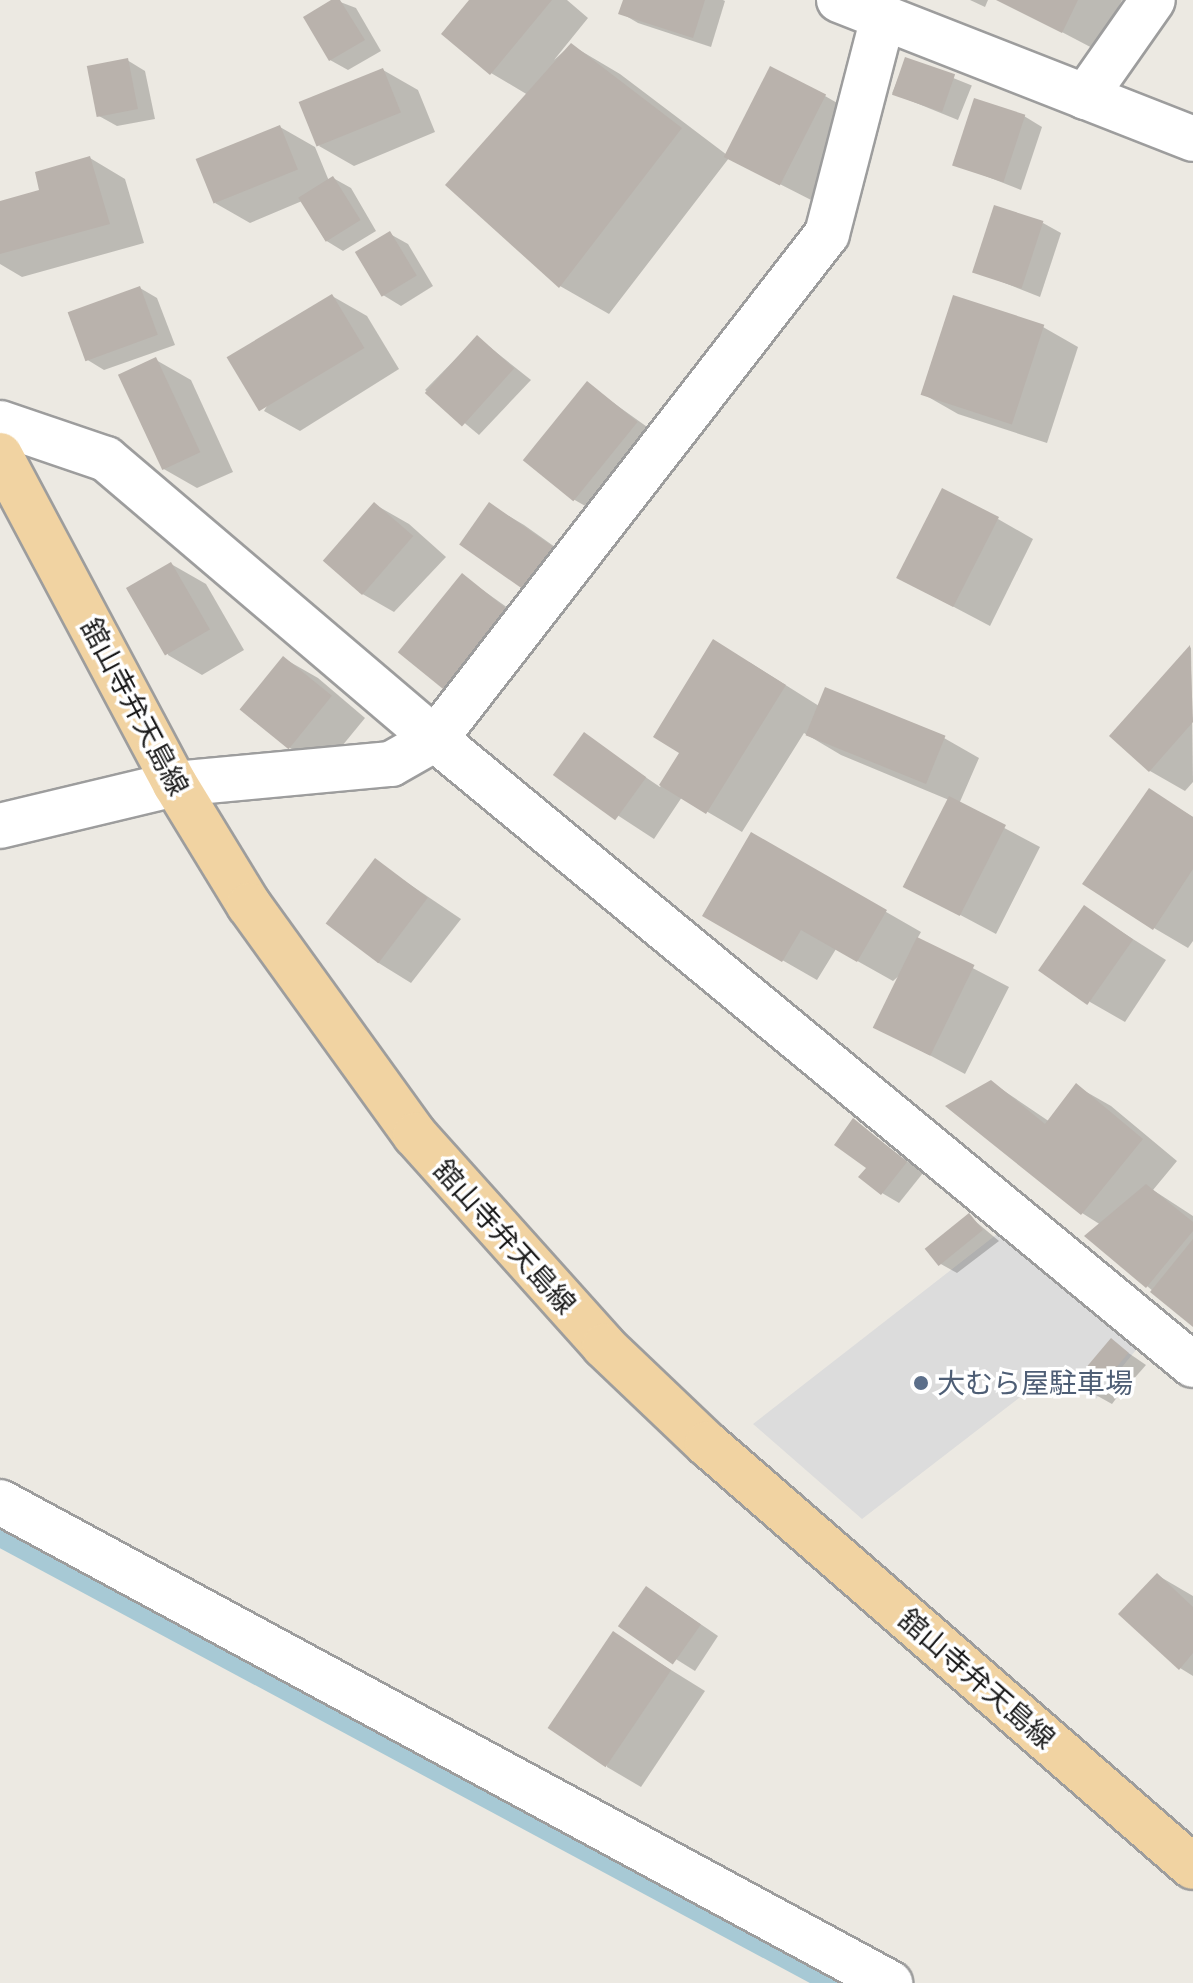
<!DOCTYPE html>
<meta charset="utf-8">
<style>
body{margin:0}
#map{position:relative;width:1193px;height:1983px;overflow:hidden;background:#ece9e2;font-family:"Golos Text","Noto Sans JP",sans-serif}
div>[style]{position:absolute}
.parking>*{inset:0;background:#dcdcdc}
.shadow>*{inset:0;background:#0003;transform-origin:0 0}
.stream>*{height:18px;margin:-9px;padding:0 9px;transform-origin:9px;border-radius:9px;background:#a7c9d5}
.building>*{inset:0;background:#b9b2ac;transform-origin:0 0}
.roads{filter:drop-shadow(2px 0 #9d9d9d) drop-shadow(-2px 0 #9d9d9d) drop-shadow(0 2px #9d9d9d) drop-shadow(0 -2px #9d9d9d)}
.minor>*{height:44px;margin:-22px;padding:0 22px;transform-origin:22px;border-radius:22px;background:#fff}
.major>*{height:44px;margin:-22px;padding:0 22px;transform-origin:22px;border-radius:22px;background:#f1d3a2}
.dots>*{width:22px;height:22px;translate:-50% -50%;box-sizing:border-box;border:4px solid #fff;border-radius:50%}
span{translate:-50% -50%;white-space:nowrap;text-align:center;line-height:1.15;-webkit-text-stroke:7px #fff;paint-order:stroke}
.street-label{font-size:28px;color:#1c1c1c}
.service-label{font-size:28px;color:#4e5e75}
.left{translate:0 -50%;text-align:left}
</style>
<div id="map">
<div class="parking">
<div style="clip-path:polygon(1001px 1231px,1140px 1345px,1096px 1399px,1058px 1368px,862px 1519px,753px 1424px)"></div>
</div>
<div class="shadow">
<div style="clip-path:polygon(335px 0,356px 8px,381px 51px,348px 70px,330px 60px)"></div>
<div style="clip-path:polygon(471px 0,567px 0,588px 18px,554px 60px,571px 45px,620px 74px,727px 155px,825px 96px,860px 116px,817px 203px,729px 158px,609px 314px,560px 286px,448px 185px,528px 95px,491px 73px)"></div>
<div style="clip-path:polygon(625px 0,723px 0,725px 1px,711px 47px,638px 23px,621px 13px)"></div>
<div style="clip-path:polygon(970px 0,988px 0,985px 7px)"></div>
<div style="clip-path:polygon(1001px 0,1122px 0,1098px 51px)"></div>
<div style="left:906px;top:59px;width:71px;height:37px;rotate:22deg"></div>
<div style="clip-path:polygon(127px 60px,145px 71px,155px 119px,117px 126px,99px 116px)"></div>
<div style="clip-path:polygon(383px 70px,418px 90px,435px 132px,354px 166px,319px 146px)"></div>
<div style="clip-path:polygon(1024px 116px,1042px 127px,1021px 190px,955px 164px)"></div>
<div style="clip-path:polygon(280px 127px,315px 147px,329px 181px,333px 178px,351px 188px,376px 231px,343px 251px,325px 240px,302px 201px,250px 223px,215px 203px)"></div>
<div style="clip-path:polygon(90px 158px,125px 179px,144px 243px,22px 277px,0 264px,0 203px,42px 192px)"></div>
<div style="clip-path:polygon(1043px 223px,1061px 233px,1040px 297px,975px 271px)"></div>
<div style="clip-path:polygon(390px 234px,408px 244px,433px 286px,401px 306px,383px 295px)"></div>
<div style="clip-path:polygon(140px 288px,157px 298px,175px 345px,104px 370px,86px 359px)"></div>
<div style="clip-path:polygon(332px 296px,367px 316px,399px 369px,300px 431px,264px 411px)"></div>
<div style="clip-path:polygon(954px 298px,1043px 327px,1078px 347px,1047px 443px,958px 414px,923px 394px)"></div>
<div style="clip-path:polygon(477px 337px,531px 380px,479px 435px,425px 390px)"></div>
<div style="clip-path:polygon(156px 360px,191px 380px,233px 472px,197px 488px,162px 468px)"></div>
<div style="clip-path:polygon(587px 384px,671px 444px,608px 519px,573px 499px)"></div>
<div style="clip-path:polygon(374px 504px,409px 524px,446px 557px,394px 612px,359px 592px)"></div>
<div style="clip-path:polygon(490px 505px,524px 525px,586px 569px,524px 589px)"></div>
<div style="clip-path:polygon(998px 519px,1033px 539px,990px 626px,899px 578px)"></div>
<div style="clip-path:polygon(171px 564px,206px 584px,244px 650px,202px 675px,168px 655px)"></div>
<div style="clip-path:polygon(463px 576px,546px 635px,483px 711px)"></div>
<div style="clip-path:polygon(1191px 647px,1193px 782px,1185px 791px,1150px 771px,1112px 736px)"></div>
<div style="clip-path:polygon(283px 658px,318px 678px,365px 718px,324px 768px,290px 748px)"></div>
<div style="clip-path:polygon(749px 662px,819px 706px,944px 738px,979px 758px,959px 804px,1040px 847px,996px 934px,906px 886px,949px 800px,841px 755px,804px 733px,742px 832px,682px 797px,654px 839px,556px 775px,584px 735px,660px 787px)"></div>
<div style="clip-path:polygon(1149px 791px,1193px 817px,1193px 941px,1188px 948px,1154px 928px)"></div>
<div style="clip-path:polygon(752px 835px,921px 932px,917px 939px,1009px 987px,965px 1074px,875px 1026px,901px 974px,893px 981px,836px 949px,817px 980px,705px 916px)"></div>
<div style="clip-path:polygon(375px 861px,461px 919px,411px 983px,377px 962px)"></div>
<div style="clip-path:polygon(1084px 908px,1166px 960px,1125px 1022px,1090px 1002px)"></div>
<div style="clip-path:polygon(991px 1082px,1050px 1122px,1076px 1086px,1111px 1106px,1177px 1161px,1153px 1190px,1193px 1216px,1193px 1325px,1147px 1286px,1101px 1225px,1082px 1213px)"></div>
<div style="clip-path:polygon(854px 1121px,923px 1173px,899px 1203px,882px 1193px)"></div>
<div style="clip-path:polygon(969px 1216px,999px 1241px,957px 1273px,939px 1263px)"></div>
<div style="clip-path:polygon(1111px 1341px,1146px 1365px,1124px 1390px,1107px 1380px)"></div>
<div style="clip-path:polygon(1086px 1374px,1118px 1396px,1112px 1404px,1094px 1394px)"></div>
<div style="clip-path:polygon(1157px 1575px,1193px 1596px,1193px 1676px,1180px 1668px)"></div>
<div style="clip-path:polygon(664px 1599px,718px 1636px,695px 1671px,623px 1626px)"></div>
<div style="clip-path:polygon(613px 1634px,705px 1691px,641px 1787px,607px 1767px)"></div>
</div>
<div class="stream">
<div style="left:0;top:1538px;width:941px;rotate:28.23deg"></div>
</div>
<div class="building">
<div style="clip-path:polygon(331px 0,340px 0,365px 40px,329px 61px,303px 17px)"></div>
<div style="clip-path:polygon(469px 0,552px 0,490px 75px,441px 34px)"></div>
<div style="clip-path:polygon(623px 0,705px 0,693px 38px,618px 14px)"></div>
<div style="clip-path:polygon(996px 0,1078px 0,1062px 33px)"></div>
<div style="clip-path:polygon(571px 43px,682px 128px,559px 288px,445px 185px)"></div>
<div style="left:905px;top:57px;width:53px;height:40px;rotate:19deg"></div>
<div style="left:128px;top:58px;width:52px;height:42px;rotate:79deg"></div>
<div style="left:770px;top:66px;width:63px;height:102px;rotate:27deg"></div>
<div style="left:383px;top:68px;width:48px;height:91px;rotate:68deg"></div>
<div style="left:974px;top:98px;width:54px;height:71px;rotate:18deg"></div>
<div style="left:280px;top:125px;width:48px;height:91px;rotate:68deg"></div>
<div style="clip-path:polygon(90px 156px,110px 224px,0 254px,0 201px,39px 190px,35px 172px)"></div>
<div style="left:333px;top:176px;width:52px;height:41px;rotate:58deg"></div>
<div style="left:994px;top:205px;width:52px;height:71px;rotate:18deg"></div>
<div style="left:390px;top:231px;width:52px;height:41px;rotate:59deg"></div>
<div style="left:140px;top:286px;width:52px;height:77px;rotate:70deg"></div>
<div style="left:332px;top:294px;width:63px;height:123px;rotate:59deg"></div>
<div style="left:953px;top:295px;width:96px;height:105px;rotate:18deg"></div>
<div style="left:477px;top:335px;width:50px;height:78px;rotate:42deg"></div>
<div style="left:156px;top:357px;width:105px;height:42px;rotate:65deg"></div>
<div style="left:587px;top:381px;width:65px;height:102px;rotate:39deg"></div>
<div style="left:942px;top:488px;width:64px;height:101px;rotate:27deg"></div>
<div style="left:374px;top:502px;width:52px;height:78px;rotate:41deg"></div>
<div style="left:489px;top:502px;width:78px;height:52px;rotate:35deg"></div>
<div style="left:171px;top:562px;width:78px;height:52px;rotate:60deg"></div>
<div style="left:462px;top:573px;width:65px;height:102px;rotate:39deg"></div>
<div style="clip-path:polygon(713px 639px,786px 685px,706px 814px,659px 785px,679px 753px,653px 737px)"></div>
<div style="clip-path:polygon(1190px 645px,1193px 722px,1149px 772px,1109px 736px)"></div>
<div style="left:283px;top:656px;width:63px;height:69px;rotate:39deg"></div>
<div style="left:825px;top:687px;width:130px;height:52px;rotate:22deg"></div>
<div style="left:584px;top:732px;width:77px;height:53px;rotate:36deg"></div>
<div style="clip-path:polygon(1149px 788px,1193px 817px,1193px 869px,1153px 930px,1082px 884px)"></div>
<div style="left:949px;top:796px;width:64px;height:102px;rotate:27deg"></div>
<div style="clip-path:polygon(751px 832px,887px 910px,857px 962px,801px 930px,782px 962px,702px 916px)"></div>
<div style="left:375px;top:858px;width:66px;height:82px;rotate:37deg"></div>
<div style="left:1084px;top:905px;width:60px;height:80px;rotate:35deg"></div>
<div style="left:917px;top:937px;width:64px;height:101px;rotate:26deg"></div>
<div style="clip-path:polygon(991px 1080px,1045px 1124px,1076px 1083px,1143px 1139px,1081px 1215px,945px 1106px)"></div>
<div style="clip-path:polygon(853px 1118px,907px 1162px,881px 1195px,858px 1177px,866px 1168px,834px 1145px)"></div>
<div style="clip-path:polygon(1146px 1184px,1193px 1222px,1193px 1231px,1146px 1288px,1084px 1236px)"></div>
<div style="left:969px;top:1213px;width:22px;height:57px;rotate:51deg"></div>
<div style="clip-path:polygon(1193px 1239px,1193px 1327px,1150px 1292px)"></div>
<div style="left:1111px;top:1338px;width:23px;height:37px;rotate:40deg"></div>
<div style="left:1086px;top:1371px;width:21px;height:13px;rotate:41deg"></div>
<div style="clip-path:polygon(1157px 1573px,1193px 1607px,1193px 1653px,1179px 1670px,1118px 1614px)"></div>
<div style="left:646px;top:1586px;width:67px;height:49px;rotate:35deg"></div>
<div style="left:613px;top:1631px;width:70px;height:117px;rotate:34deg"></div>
</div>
<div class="roads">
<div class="minor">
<div style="left:839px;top:0;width:380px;rotate:21.4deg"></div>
<div style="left:1085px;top:97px;width:118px;rotate:-55deg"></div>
<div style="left:0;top:423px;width:112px;rotate:18.8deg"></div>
<div style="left:106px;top:459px;width:432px;rotate:40.4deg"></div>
<div style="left:435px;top:739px;width:983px;rotate:39.55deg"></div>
<div style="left:0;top:826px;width:180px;rotate:-13.5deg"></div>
<div style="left:175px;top:784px;width:217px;rotate:-5.3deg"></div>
<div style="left:391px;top:764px;width:51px;rotate:-29.6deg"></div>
<div style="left:435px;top:739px;width:639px;rotate:-52.18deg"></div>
<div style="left:827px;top:234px;width:224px;rotate:-75.5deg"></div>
<div style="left:0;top:1502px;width:1012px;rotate:28.39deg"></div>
</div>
<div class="major">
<div style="left:0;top:455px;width:373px;rotate:62deg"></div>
<div style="left:175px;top:784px;width:142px;rotate:58.6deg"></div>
<div style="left:249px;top:905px;width:284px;rotate:54.2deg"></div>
<div style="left:415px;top:1135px;width:283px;rotate:48.1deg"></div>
<div style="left:604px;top:1346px;width:142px;rotate:43.6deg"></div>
<div style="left:707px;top:1444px;width:644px;rotate:41.04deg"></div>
</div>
</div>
<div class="dots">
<div style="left:921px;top:1383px;background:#5c6f8a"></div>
</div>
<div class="street-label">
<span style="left:135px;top:707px;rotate:62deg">舘山寺弁天島線</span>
<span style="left:505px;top:1237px;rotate:48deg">舘山寺弁天島線</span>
<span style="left:977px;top:1679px;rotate:41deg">舘山寺弁天島線</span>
</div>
<div class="service-label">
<span class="left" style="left:937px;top:1383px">大むら屋駐車場</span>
</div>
</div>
